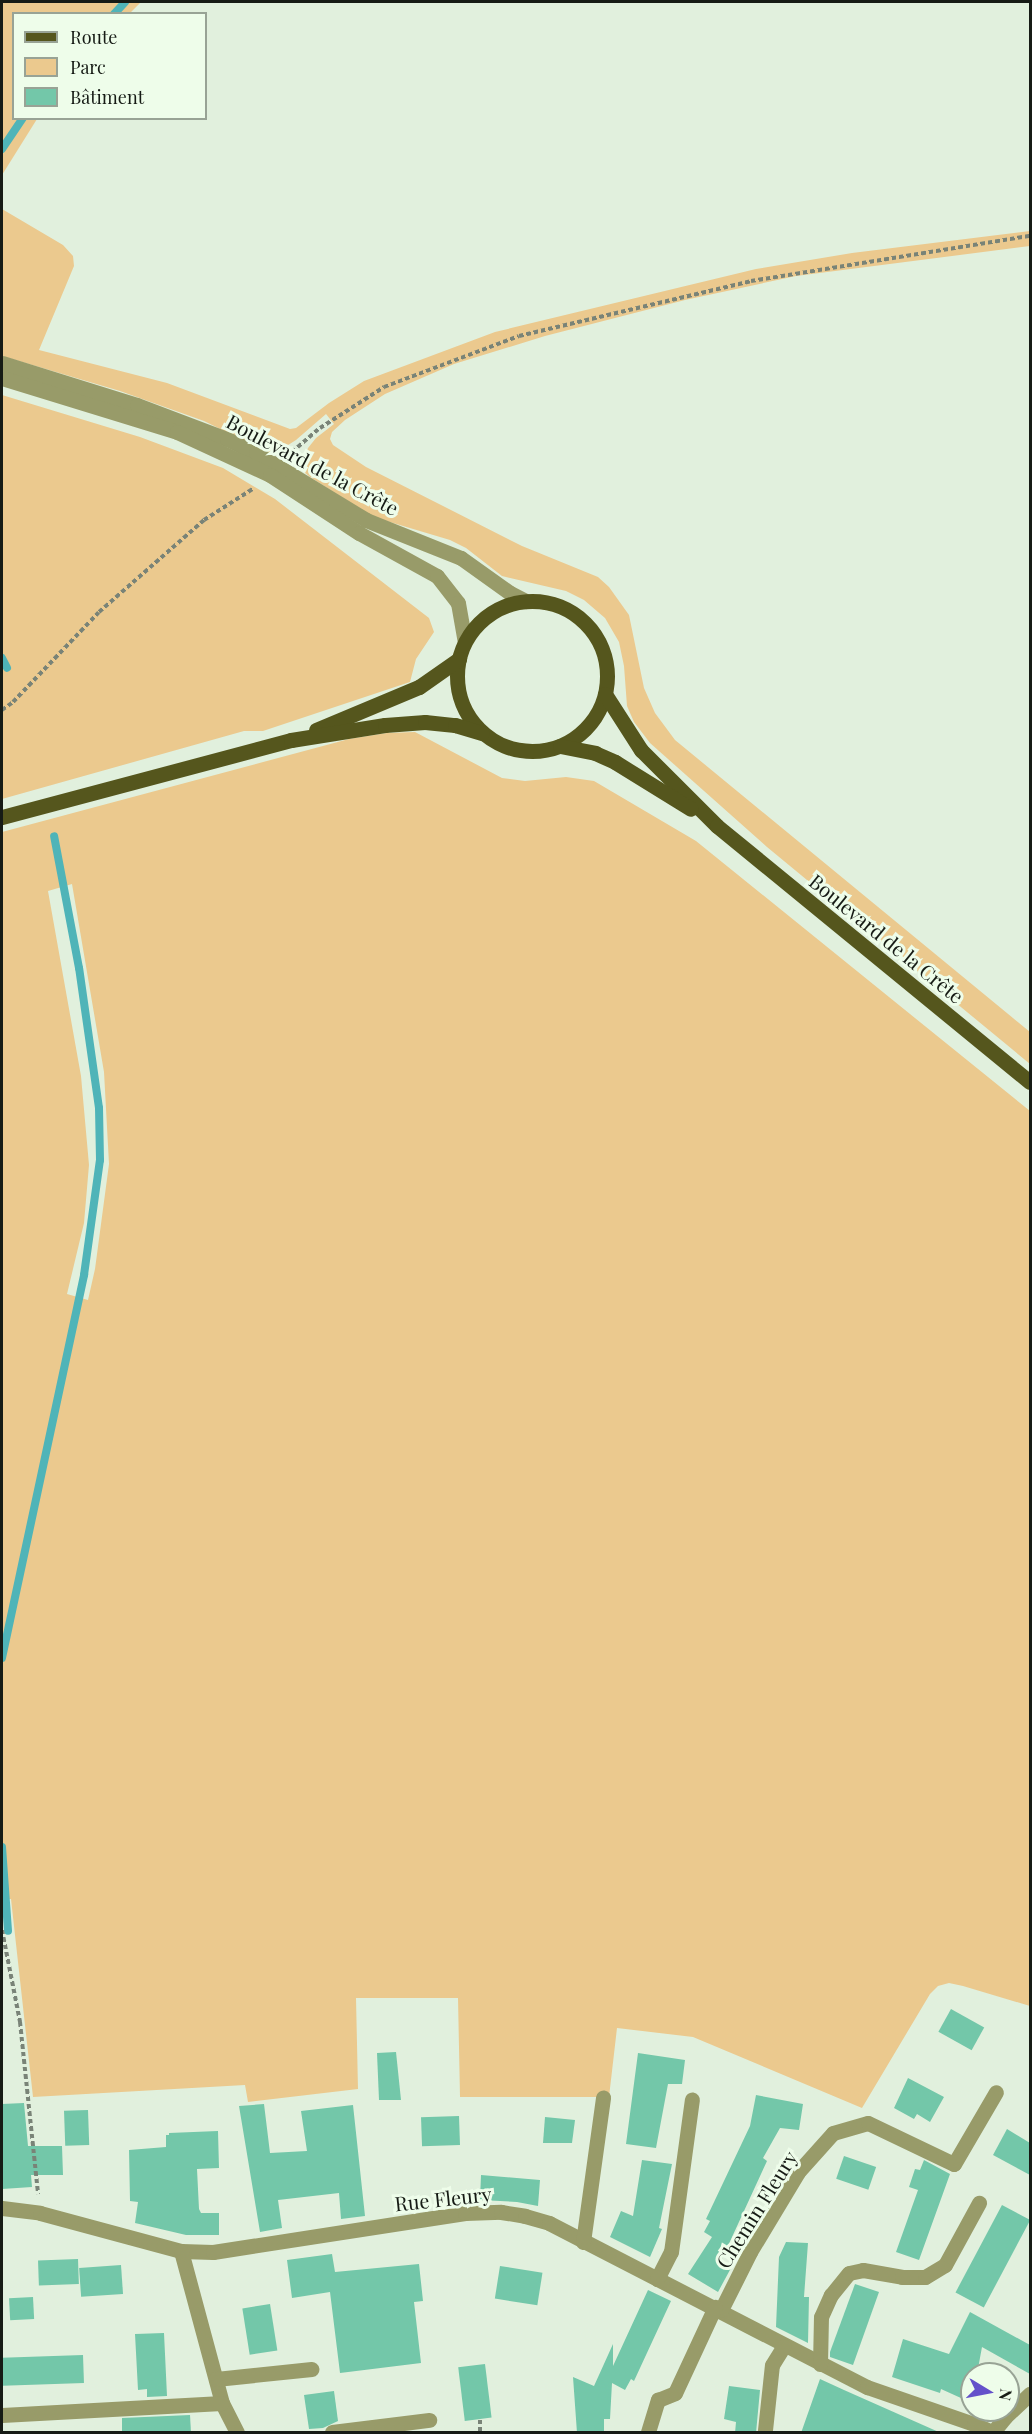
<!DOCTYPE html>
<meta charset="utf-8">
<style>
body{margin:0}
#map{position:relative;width:1032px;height:2434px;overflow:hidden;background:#e1f0dd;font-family:"Playfair Display",serif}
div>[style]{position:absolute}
.green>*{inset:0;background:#ebc98e}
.stream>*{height:8px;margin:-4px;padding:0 4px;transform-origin:4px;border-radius:4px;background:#4fb4b8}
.building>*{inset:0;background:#73c7a9;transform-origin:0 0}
.path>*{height:4px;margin-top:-2px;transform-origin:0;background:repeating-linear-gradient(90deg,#798377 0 4.5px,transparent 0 7.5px)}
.minor>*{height:15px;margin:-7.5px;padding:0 7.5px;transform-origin:7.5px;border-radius:7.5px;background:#989b69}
.major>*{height:15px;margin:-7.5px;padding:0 7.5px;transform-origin:7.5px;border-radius:7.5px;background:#55561d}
.major>.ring{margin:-7.5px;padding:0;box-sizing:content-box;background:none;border:15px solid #55561d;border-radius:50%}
span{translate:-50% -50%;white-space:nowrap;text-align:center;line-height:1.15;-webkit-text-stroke:6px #eefdea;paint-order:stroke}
.street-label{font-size:20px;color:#161b15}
.frame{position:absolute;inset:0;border:3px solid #161b15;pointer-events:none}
.legend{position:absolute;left:12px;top:12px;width:195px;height:108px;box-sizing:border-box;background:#eefdea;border:2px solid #98a395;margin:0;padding:8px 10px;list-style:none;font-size:18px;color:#161b15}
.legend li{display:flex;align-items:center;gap:12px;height:30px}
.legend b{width:30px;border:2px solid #98a395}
.north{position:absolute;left:960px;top:2362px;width:60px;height:60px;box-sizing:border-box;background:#eefdea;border:2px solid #98a395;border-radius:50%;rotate:100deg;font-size:16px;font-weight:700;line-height:24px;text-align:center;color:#161b15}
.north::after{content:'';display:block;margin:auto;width:21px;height:27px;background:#6451ca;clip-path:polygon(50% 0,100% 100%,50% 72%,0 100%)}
</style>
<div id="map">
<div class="green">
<div style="clip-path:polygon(2px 2px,141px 2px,130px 13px,14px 14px,14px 118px,37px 119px,2px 175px)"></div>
<div style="clip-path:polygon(2px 209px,63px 245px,73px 256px,74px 266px,39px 350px,167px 383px,290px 429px,296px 428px,329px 403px,364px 381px,495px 332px,756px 269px,852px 253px,1030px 231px,1030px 246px,796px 276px,685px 300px,545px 336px,454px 364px,385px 394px,345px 420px,332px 432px,330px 439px,333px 445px,366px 467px,522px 546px,598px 577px,609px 587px,629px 615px,644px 688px,655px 713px,675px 740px,1030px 1032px,1030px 1064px,767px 847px,650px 743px,634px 722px,627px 706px,624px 666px,619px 642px,605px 618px,584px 600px,566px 591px,502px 576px,466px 548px,450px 540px,373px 517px,310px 477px,304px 472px,303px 460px,308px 448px,316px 438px,334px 424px,326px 414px,296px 440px,277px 452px,269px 453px,204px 421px,120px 391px,2px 356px)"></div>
<div style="clip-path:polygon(2px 395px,140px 437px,223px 468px,275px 499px,429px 618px,434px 632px,416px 659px,410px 682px,263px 731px,244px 731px,2px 799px)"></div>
<div style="clip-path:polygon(evenodd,415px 732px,502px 778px,525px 781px,566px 777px,594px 781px,696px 841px,1030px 1111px,1030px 2006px,963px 1986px,949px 1983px,938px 1986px,930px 1994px,862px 2108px,693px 2037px,617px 2028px,609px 2097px,460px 2097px,458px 1998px,356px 1998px,358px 2089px,248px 2102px,245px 2085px,33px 2097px,11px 1899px,2px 1899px,2px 832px,349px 739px,387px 733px,415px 732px,72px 884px,104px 1072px,109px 1164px,95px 1269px,88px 1300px,67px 1294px,84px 1223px,89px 1165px,81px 1076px,48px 891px,72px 884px)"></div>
</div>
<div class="stream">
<div style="left:114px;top:14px;width:16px;rotate:-47deg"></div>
<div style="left:2px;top:149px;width:37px;rotate:-56deg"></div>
<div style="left:2px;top:658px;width:11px;rotate:63deg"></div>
<div style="left:2px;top:1658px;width:392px;rotate:-77.9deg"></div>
<div style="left:84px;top:1275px;width:116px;rotate:-82.1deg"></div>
<div style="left:100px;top:1160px;width:52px;rotate:-91.1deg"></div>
<div style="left:99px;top:1108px;width:141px;rotate:-98.1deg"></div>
<div style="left:79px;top:968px;width:134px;rotate:-100.7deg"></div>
<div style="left:2px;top:1847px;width:84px;rotate:85.9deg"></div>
</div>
<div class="building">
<div style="left:951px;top:2009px;width:38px;height:26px;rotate:29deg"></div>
<div style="clip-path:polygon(396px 2052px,401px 2100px,379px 2100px,377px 2053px)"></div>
<div style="clip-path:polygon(638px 2053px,685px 2060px,682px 2084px,668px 2084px,656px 2148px,626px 2144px)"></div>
<div style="clip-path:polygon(908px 2078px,944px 2097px,930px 2122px,917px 2114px,914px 2119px,894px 2108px)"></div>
<div style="clip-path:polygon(756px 2095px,803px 2104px,799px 2130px,780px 2128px,763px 2158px,767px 2161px,721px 2261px,731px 2268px,718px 2292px,688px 2274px,712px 2237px,704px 2232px,710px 2221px,706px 2219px,750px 2126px)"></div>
<div style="clip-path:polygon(24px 2103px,28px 2146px,62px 2146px,63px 2175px,31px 2175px,32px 2187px,2px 2189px,2px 2104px)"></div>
<div style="clip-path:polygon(264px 2104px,270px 2153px,307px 2151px,301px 2111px,353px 2105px,365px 2216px,341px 2219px,339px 2193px,278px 2200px,282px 2228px,260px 2232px,239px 2106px)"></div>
<div style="left:88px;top:2110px;width:35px;height:24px;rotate:88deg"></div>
<div style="left:459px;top:2116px;width:29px;height:38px;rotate:88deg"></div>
<div style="clip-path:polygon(545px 2117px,575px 2120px,572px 2143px,543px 2143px)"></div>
<div style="clip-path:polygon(1007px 2129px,1030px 2143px,1030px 2175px,993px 2155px)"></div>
<div style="clip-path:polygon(218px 2131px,219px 2168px,197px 2169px,199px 2209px,201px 2213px,219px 2213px,219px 2235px,186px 2235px,135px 2223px,138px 2202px,130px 2201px,129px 2150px,166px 2147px,166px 2135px,169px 2135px,169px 2133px)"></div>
<div style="left:844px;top:2156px;width:34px;height:24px;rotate:19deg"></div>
<div style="clip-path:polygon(642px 2160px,672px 2164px,659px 2228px,662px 2229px,650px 2257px,610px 2237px,621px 2211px,633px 2216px)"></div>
<div style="clip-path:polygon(924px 2160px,950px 2174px,919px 2260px,896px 2252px,918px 2190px,909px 2187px,915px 2169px,920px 2170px)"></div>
<div style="clip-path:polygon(481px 2175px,540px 2180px,538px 2206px,517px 2202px,480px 2200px)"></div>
<div style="left:1002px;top:2205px;width:32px;height:99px;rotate:28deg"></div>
<div style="clip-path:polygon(786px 2242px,808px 2243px,804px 2297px,809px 2297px,808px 2343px,776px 2327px,779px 2257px)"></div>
<div style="clip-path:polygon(332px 2254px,335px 2272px,419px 2264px,423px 2301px,414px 2302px,421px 2363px,340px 2373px,330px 2292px,292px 2298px,287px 2260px)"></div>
<div style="left:78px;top:2259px;width:25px;height:40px;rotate:88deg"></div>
<div style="left:121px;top:2265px;width:29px;height:42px;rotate:86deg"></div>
<div style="left:500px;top:2266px;width:43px;height:33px;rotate:9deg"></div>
<div style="clip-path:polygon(855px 2284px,879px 2292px,853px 2365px,830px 2357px,830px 2352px)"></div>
<div style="clip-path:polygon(648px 2290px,671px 2301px,634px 2381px,631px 2379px,625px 2390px,612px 2383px,610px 2419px,604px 2419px,604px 2433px,577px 2433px,573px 2377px,594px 2386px,613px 2344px,613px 2366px)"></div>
<div style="left:33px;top:2297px;width:22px;height:24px;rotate:87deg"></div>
<div style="left:270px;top:2304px;width:47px;height:28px;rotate:81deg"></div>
<div style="clip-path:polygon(970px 2312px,1030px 2345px,1030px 2374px,982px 2347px,977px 2374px,972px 2374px,972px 2403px,941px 2389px,940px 2393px,892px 2377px,903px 2339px,949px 2354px)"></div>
<div style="clip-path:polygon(164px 2333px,167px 2396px,147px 2397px,147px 2389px,138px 2390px,135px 2334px)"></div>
<div style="left:83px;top:2355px;width:28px;height:81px;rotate:88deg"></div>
<div style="left:485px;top:2364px;width:54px;height:27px;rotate:83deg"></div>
<div style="clip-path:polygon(820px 2379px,844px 2390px,941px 2433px,801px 2433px)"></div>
<div style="clip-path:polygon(729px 2386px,760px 2390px,756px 2433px,735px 2433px,736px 2422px,724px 2419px)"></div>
<div style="clip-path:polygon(334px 2391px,338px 2421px,323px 2428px,309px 2429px,304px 2395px)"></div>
<div style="clip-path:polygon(190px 2415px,191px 2433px,122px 2433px,122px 2418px)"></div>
</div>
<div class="path">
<div style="left:292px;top:452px;width:37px;rotate:-41deg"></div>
<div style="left:320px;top:428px;width:76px;rotate:-32.6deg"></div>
<div style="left:384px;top:387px;width:144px;rotate:-20.7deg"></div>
<div style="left:519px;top:336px;width:238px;rotate:-13.3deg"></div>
<div style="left:751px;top:281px;width:283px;rotate:-9.2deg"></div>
<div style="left:2px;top:710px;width:14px;rotate:-36deg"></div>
<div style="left:13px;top:702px;width:124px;rotate:-46.3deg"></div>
<div style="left:99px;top:612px;width:140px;rotate:-41.2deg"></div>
<div style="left:204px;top:520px;width:59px;rotate:-32.6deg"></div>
<div style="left:2px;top:1930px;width:94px;rotate:78.9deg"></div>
<div style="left:20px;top:2022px;width:173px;rotate:84deg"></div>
<div style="left:480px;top:2420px;width:12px;rotate:90deg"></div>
</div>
<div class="minor">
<div style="left:2px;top:363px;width:141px;rotate:17.3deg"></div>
<div style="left:137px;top:405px;width:96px;rotate:20.7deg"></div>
<div style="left:227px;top:439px;width:32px;rotate:26deg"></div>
<div style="left:256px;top:453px;width:129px;rotate:31.3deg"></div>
<div style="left:366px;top:520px;width:102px;rotate:21.8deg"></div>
<div style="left:461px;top:558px;width:60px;rotate:35.5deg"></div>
<div style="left:510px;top:593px;width:18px;rotate:27deg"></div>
<div style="left:2px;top:378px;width:183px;rotate:17.1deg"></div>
<div style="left:177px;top:432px;width:102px;rotate:24.8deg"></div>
<div style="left:270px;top:475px;width:106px;rotate:33.1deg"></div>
<div style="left:359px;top:533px;width:89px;rotate:28.9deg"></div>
<div style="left:437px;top:576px;width:34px;rotate:52deg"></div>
<div style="left:458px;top:603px;width:39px;rotate:80deg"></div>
<div style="left:2px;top:2208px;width:38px;rotate:7deg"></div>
<div style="left:40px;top:2213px;width:146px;rotate:15.1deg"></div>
<div style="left:181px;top:2251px;width:32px;rotate:2deg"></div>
<div style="left:213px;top:2252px;width:255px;rotate:-8.8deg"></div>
<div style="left:465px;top:2213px;width:36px;rotate:-2deg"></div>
<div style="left:501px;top:2212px;width:24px;rotate:9deg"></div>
<div style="left:525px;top:2216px;width:25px;rotate:16deg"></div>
<div style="left:549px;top:2223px;width:358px;rotate:27.3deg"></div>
<div style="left:867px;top:2387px;width:113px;rotate:19.1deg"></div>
<div style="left:974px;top:2424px;width:20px;rotate:24deg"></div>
<div style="left:583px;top:2242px;width:146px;rotate:-82.1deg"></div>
<div style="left:181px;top:2251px;width:157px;rotate:74.9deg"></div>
<div style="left:222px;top:2403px;width:33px;rotate:63deg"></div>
<div style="left:657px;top:2279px;width:30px;rotate:-63deg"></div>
<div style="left:671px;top:2252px;width:154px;rotate:-82.2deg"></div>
<div style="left:721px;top:2310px;width:65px;rotate:-63.4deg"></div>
<div style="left:750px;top:2252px;width:93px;rotate:-59deg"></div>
<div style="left:798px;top:2172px;width:52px;rotate:-48.1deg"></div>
<div style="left:833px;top:2133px;width:36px;rotate:-16deg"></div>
<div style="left:868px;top:2123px;width:95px;rotate:25.5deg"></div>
<div style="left:954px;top:2164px;width:83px;rotate:-59.7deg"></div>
<div style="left:820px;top:2364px;width:47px;rotate:-88.8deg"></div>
<div style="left:821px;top:2317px;width:24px;rotate:-66deg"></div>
<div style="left:831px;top:2295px;width:28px;rotate:-51deg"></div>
<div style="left:849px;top:2273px;width:14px;rotate:-12deg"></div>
<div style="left:863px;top:2270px;width:40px;rotate:10deg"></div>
<div style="left:902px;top:2277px;width:23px"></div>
<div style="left:925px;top:2277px;width:23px;rotate:-31deg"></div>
<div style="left:945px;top:2265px;width:71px;rotate:-61.3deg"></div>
<div style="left:216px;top:2379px;width:96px;rotate:-6deg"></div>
<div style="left:2px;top:2415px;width:220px;rotate:-3.1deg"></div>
<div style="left:765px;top:2430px;width:65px;rotate:-83.9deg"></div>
<div style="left:772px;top:2365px;width:22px;rotate:-58deg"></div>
<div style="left:332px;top:2432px;width:98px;rotate:-7.1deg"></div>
<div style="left:648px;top:2432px;width:34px;rotate:-73deg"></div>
<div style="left:658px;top:2400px;width:18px;rotate:-22deg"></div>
<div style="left:675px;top:2393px;width:95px;rotate:-65.1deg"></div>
<div style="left:993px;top:2432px;width:19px;rotate:-51deg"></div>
<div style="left:1005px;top:2417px;width:34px;rotate:-43deg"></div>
</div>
<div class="major">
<div class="ring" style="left:457px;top:601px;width:135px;height:135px"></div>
<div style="left:605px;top:694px;width:67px;rotate:57.3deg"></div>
<div style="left:641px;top:750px;width:107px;rotate:45deg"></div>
<div style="left:717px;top:826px;width:404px;rotate:39.3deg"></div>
<div style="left:316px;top:730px;width:112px;rotate:-22.7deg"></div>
<div style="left:419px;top:687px;width:49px;rotate:-35deg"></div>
<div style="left:560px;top:746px;width:36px;rotate:11deg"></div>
<div style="left:595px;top:753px;width:22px;rotate:24deg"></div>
<div style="left:615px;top:762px;width:89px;rotate:31.7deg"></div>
<div style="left:2px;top:817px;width:299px;rotate:-14.9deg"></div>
<div style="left:291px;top:740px;width:95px;rotate:-9.1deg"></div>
<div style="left:385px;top:725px;width:40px;rotate:-4.3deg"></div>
<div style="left:425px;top:722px;width:30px;rotate:6deg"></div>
<div style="left:455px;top:725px;width:28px;rotate:17deg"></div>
</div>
<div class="street-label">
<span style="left:313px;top:464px;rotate:28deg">Boulevard de la Crête</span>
<span style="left:887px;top:938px;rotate:39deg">Boulevard de la Crête</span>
<span style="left:443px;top:2198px;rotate:-6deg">Rue Fleury</span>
<span style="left:756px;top:2209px;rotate:-58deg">Chemin Fleury</span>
</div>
<div class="frame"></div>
<ul class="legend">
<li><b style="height:8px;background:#55561d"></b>Route</li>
<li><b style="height:16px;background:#ebc98e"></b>Parc</li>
<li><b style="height:16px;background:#73c7a9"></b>Bâtiment</li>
</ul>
<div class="north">N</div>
</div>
